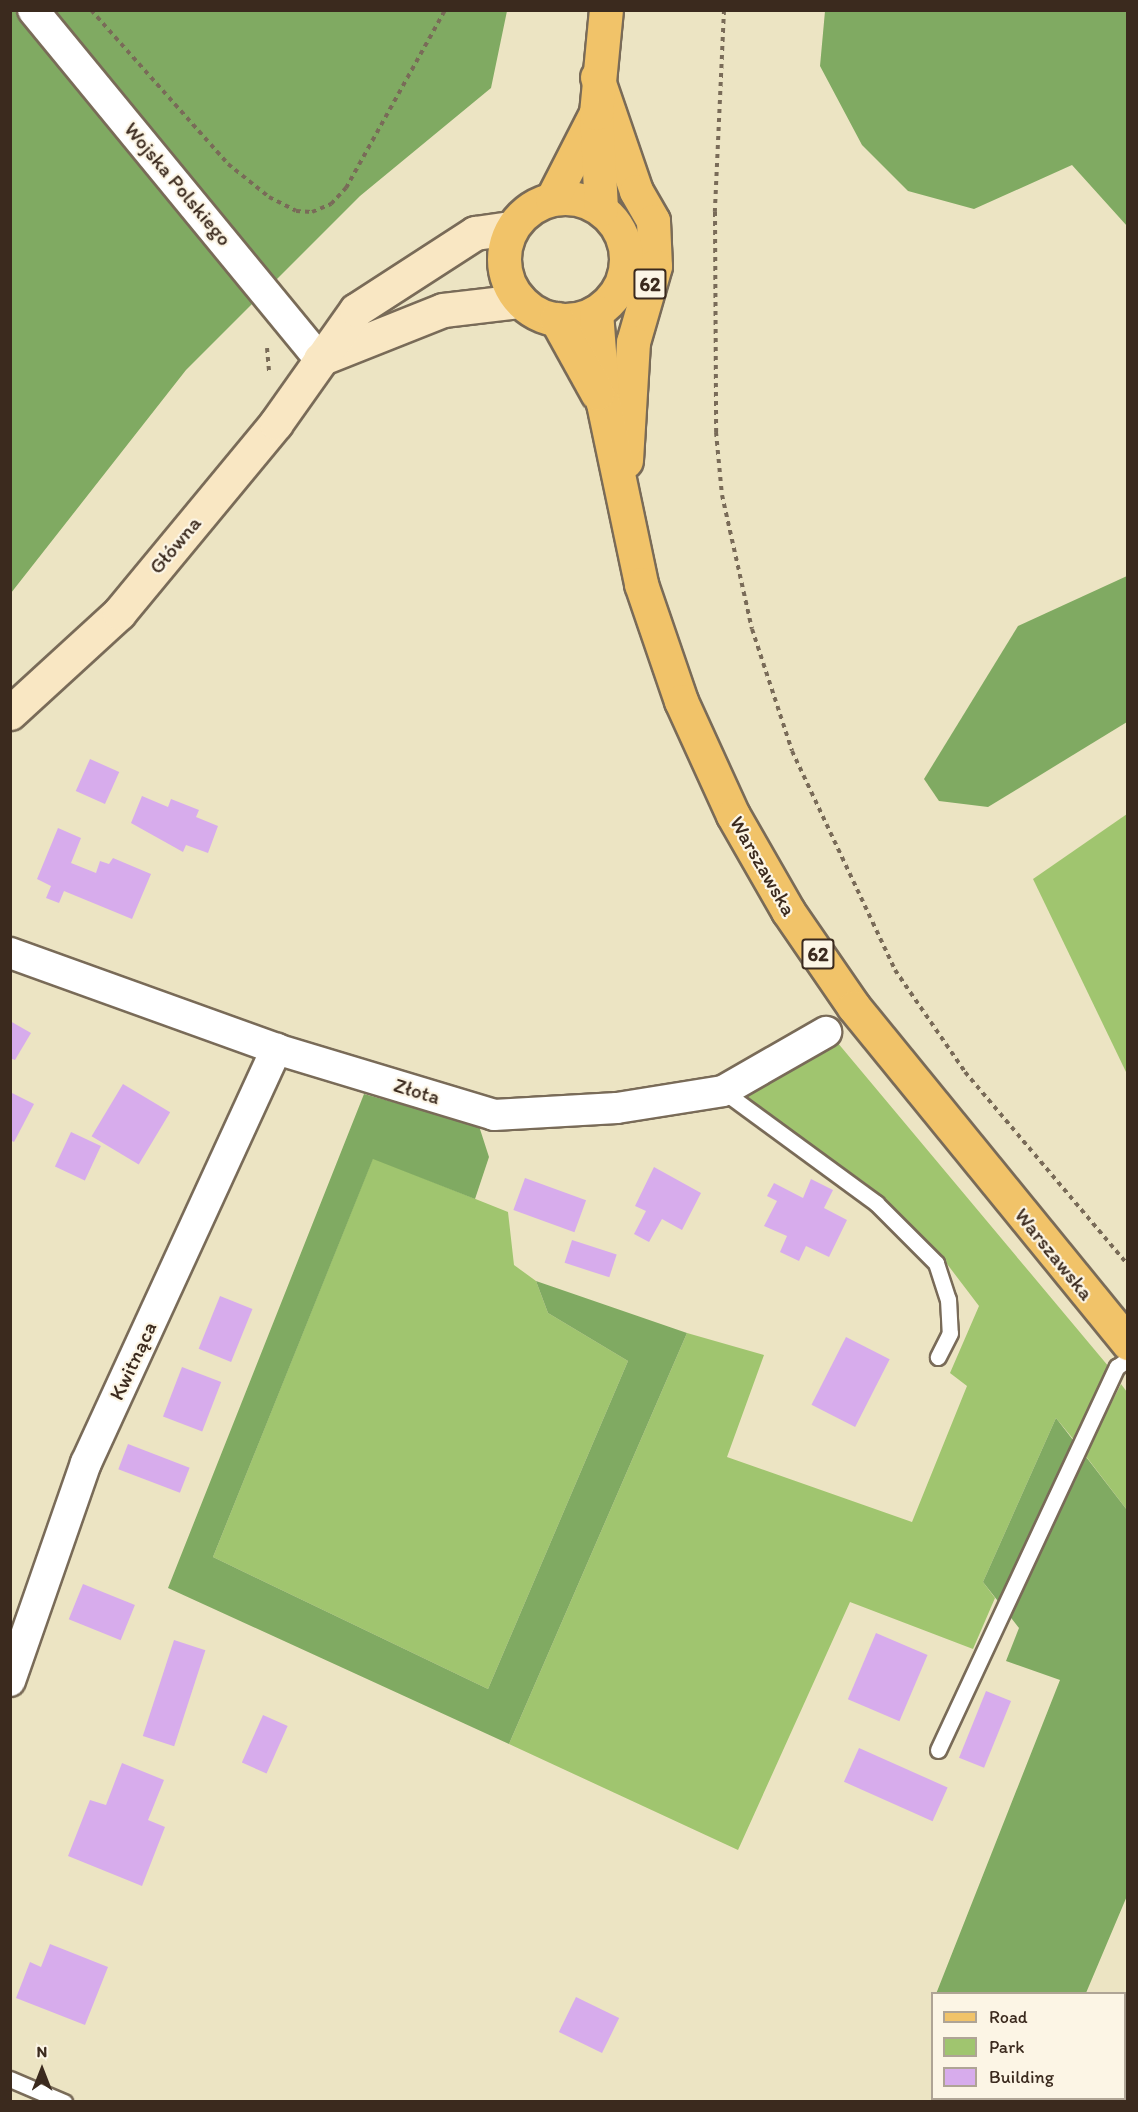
<!DOCTYPE html>
<meta charset="utf-8">
<style>
body{margin:0}
#map{position:relative;width:1138px;height:2112px;overflow:hidden;background:#ece4c3;font-family:Itim,sans-serif}
div>[style]{position:absolute}
.green>*{inset:0;background:#a0c56f}
.forest>*{inset:0;background:#80aa62}
.building>*{inset:0;background:#d7acec;transform-origin:0 0}
.path>*{height:4px;margin-top:-2px;transform-origin:0;background:repeating-linear-gradient(90deg,#796b58 0 4.5px,transparent 0 9px)}
.roads{filter:drop-shadow(2px 0 #796b58) drop-shadow(-2px 0 #796b58) drop-shadow(0 2px #796b58) drop-shadow(0 -2px #796b58)}
.service>*{height:15px;margin:-7.5px;padding:0 7.5px;transform-origin:7.5px;border-radius:7.5px;background:#fff}
.minor>*{height:30px;margin:-15px;padding:0 15px;transform-origin:15px;border-radius:15px;background:#fff}
.secondary>*{height:33px;margin:-16.5px;padding:0 16.5px;transform-origin:16.5px;border-radius:16.5px;background:#f9e7c3}
.primary>*{height:33px;margin:-16.5px;padding:0 16.5px;transform-origin:16.5px;border-radius:16.5px;background:#f1c369}
.primary>.ring{margin:-16.5px;padding:0;box-sizing:content-box;background:none;border:33px solid #f1c369;border-radius:50%}
span{translate:-50% -50%;white-space:nowrap;text-align:center;line-height:1.15;-webkit-text-stroke:4.5px #fcf5e5;paint-order:stroke}
.shield-label span{padding:2px 4px;background:#fcf5e5;border:2px solid;border-radius:4px;-webkit-text-stroke-width:0}
.shield-label{font-size:20px;color:#3b2a1e;font-weight:700}
.street-label{font-size:21px;color:#3b2a1e}
.frame{position:absolute;inset:0;border:12px solid #3b2a1e;pointer-events:none}
.legend{position:absolute;left:931px;top:1992px;width:195px;height:108px;box-sizing:border-box;background:#fcf5e5;border:2px solid #afa495;margin:0;padding:8px 10px;list-style:none;font-size:18px;color:#3b2a1e}
.legend li{display:flex;align-items:center;gap:12px;height:30px}
.legend b{width:30px;border:2px solid #afa495}
.north{position:absolute;left:12px;top:2040px;width:60px;height:60px;-webkit-text-stroke:4px #fcf5e5;paint-order:stroke;rotate:0deg;font-size:16px;font-weight:700;line-height:24px;text-align:center;color:#3b2a1e}
.north::after{content:'';display:block;margin:auto;width:21px;height:27px;background:#3b2a1e;clip-path:polygon(50% 0,100% 100%,50% 72%,0 100%)}
</style>
<div id="map">
<div class="green">
<div style="clip-path:polygon(1127px 814px,1127px 1074px,1033px 879px)"></div>
<div style="clip-path:polygon(837px 1042px,1109px 1367px,1074px 1440px,1056px 1418px,983px 1582px,995px 1598px,973px 1649px,850px 1602px,738px 1850px,509px 1744px,687px 1333px,764px 1355px,727px 1457px,912px 1522px,967px 1386px,950px 1373px,979px 1306px,944px 1260px,867px 1184px,738px 1093px)"></div>
<div style="clip-path:polygon(373px 1158px,508px 1212px,514px 1265px,536px 1281px,548px 1313px,628px 1361px,488px 1689px,213px 1557px)"></div>
<div style="clip-path:polygon(1121px 1384px,1127px 1392px,1127px 1510px,1085px 1455px)"></div>
</div>
<div class="forest">
<div style="clip-path:polygon(11px 11px,507px 11px,491px 88px,360px 196px,186px 370px,11px 593px)"></div>
<div style="clip-path:polygon(825px 11px,1127px 11px,1127px 226px,1072px 165px,974px 209px,908px 191px,862px 145px,820px 66px)"></div>
<div style="clip-path:polygon(1127px 576px,1127px 722px,988px 807px,939px 801px,924px 779px,1018px 626px)"></div>
<div style="clip-path:polygon(364px 1094px,479px 1126px,489px 1157px,475px 1199px,373px 1159px,213px 1557px,488px 1689px,628px 1361px,548px 1313px,536px 1281px,687px 1333px,509px 1744px,168px 1588px)"></div>
<div style="clip-path:polygon(1056px 1418px,1127px 1510px,1127px 1896px,1086px 1993px,936px 1994px,1060px 1680px,1006px 1661px,1019px 1628px,983px 1582px)"></div>
</div>
<div class="building">
<div style="left:90px;top:759px;width:32px;height:35px;rotate:24deg"></div>
<div style="clip-path:polygon(142px 796px,168px 807px,171px 799px,199px 810px,196px 817px,218px 826px,208px 853px,186px 845px,183px 852px,131px 823px)"></div>
<div style="clip-path:polygon(58px 828px,81px 838px,71px 863px,96px 873px,100px 861px,109px 864px,113px 858px,151px 874px,132px 919px,64px 891px,59px 903px,46px 898px,51px 886px,37px 879px)"></div>
<div style="clip-path:polygon(10px 1021px,31px 1033px,15px 1060px,10px 1058px)"></div>
<div style="left:123px;top:1084px;width:55px;height:61px;rotate:31deg"></div>
<div style="clip-path:polygon(10px 1092px,34px 1104px,14px 1142px,10px 1140px)"></div>
<div style="left:71px;top:1132px;width:33px;height:38px;rotate:25deg"></div>
<div style="clip-path:polygon(654px 1167px,701px 1193px,682px 1230px,662px 1219px,649px 1242px,634px 1234px,646px 1211px,635px 1206px)"></div>
<div style="left:525px;top:1178px;width:65px;height:34px;rotate:20deg"></div>
<div style="clip-path:polygon(811px 1179px,833px 1190px,824px 1208px,847px 1220px,829px 1257px,806px 1246px,799px 1261px,780px 1252px,787px 1236px,764px 1226px,777px 1201px,767px 1196px,774px 1183px,803px 1198px)"></div>
<div style="left:572px;top:1240px;width:47px;height:24px;rotate:18deg"></div>
<div style="left:220px;top:1296px;width:35px;height:57px;rotate:22deg"></div>
<div style="left:846px;top:1337px;width:49px;height:76px;rotate:27deg"></div>
<div style="left:182px;top:1367px;width:42px;height:53px;rotate:21deg"></div>
<div style="left:128px;top:1444px;width:66px;height:27px;rotate:21deg"></div>
<div style="left:83px;top:1584px;width:56px;height:38px;rotate:22deg"></div>
<div style="left:876px;top:1633px;width:56px;height:72px;rotate:23deg"></div>
<div style="left:174px;top:1640px;width:33px;height:101px;rotate:18deg"></div>
<div style="left:986px;top:1691px;width:27px;height:72px;rotate:22deg"></div>
<div style="left:263px;top:1715px;width:27px;height:52px;rotate:24deg"></div>
<div style="left:859px;top:1748px;width:97px;height:37px;rotate:24deg"></div>
<div style="clip-path:polygon(122px 1763px,164px 1780px,148px 1820px,165px 1827px,142px 1886px,68px 1856px,90px 1800px,106px 1805px)"></div>
<div style="clip-path:polygon(50px 1944px,108px 1967px,85px 2025px,16px 1998px,30px 1962px,41px 1967px)"></div>
<div style="left:576px;top:1997px;width:48px;height:39px;rotate:26deg"></div>
<div style="left:1124px;top:2014px;width:4px;height:39px;rotate:27deg"></div>
</div>
<div class="path">
<div style="left:91px;top:10px;width:206px;rotate:48.3deg"></div>
<div style="left:228px;top:164px;width:53px;rotate:38.8deg"></div>
<div style="left:269px;top:197px;width:30px;rotate:27deg"></div>
<div style="left:296px;top:211px;width:16px;rotate:4deg"></div>
<div style="left:312px;top:212px;width:21px;rotate:-23deg"></div>
<div style="left:331px;top:204px;width:22px;rotate:-47deg"></div>
<div style="left:346px;top:188px;width:204px;rotate:-60.9deg"></div>
<div style="left:724px;top:10px;width:202px;rotate:92.6deg"></div>
<div style="left:715px;top:212px;width:220px;rotate:89.7deg"></div>
<div style="left:716px;top:432px;width:63px;rotate:84.6deg"></div>
<div style="left:722px;top:495px;width:137px;rotate:77.4deg"></div>
<div style="left:752px;top:629px;width:128px;rotate:71.8deg"></div>
<div style="left:792px;top:751px;width:242px;rotate:64.8deg"></div>
<div style="left:895px;top:970px;width:124px;rotate:55.5deg"></div>
<div style="left:965px;top:1072px;width:253px;rotate:49.8deg"></div>
<div style="left:267px;top:348px;width:25px;rotate:85deg"></div>
</div>
<div class="roads">
<div class="service">
<div style="left:723px;top:1091px;width:190px;rotate:36.2deg"></div>
<div style="left:876px;top:1203px;width:85px;rotate:45deg"></div>
<div style="left:936px;top:1263px;width:38px;rotate:72deg"></div>
<div style="left:948px;top:1299px;width:34px;rotate:87deg"></div>
<div style="left:950px;top:1333px;width:27px;rotate:117deg"></div>
<div style="left:938px;top:1750px;width:423px;rotate:-65deg"></div>
<div style="left:1117px;top:1367px;width:14px;rotate:-36deg"></div>
<div style="left:10px;top:2079px;width:59px;rotate:23.1deg"></div>
</div>
<div class="minor">
<div style="left:33px;top:10px;width:452px;rotate:50.6deg"></div>
<div style="left:10px;top:953px;width:283px;rotate:19.8deg"></div>
<div style="left:276px;top:1049px;width:228px;rotate:16.8deg"></div>
<div style="left:494px;top:1115px;width:123px;rotate:-3.3deg"></div>
<div style="left:617px;top:1108px;width:107px;rotate:-9.1deg"></div>
<div style="left:723px;top:1091px;width:119px;rotate:-29.8deg"></div>
<div style="left:10px;top:1681px;width:231px;rotate:-70.8deg"></div>
<div style="left:86px;top:1463px;width:456px;rotate:-65.3deg"></div>
</div>
<div class="secondary">
<div style="left:320px;top:359px;width:132px;rotate:-21.7deg"></div>
<div style="left:443px;top:310px;width:78px;rotate:-6.7deg"></div>
<div style="left:10px;top:713px;width:148px;rotate:-42.5deg"></div>
<div style="left:119px;top:613px;width:246px;rotate:-50.4deg"></div>
<div style="left:276px;top:423px;width:138px;rotate:-54.7deg"></div>
<div style="left:356px;top:310px;width:142px;rotate:-32.9deg"></div>
<div style="left:475px;top:233px;width:37px;rotate:-8deg"></div>
</div>
<div class="primary">
<div style="left:597px;top:77px;width:120px;rotate:71.1deg"></div>
<div style="left:636px;top:191px;width:34px;rotate:60deg"></div>
<div style="left:653px;top:221px;width:45px;rotate:87.5deg"></div>
<div style="left:655px;top:266px;width:79px;rotate:106.1deg"></div>
<div style="left:633px;top:342px;width:119px;rotate:93.4deg"></div>
<div class="ring" style="left:504px;top:198px;width:89px;height:89px"></div>
<div style="left:552px;top:199px;width:94px;rotate:-62.9deg"></div>
<div style="left:601px;top:209px;width:96px;rotate:-93deg"></div>
<div style="left:596px;top:113px;width:103px;rotate:-84.5deg"></div>
<div style="left:596px;top:312px;width:91px;rotate:85.6deg"></div>
<div style="left:603px;top:403px;width:185px;rotate:78.1deg"></div>
<div style="left:641px;top:584px;width:124px;rotate:71.1deg"></div>
<div style="left:681px;top:701px;width:125px;rotate:65.5deg"></div>
<div style="left:733px;top:815px;width:111px;rotate:60.2deg"></div>
<div style="left:788px;top:911px;width:116px;rotate:55.5deg"></div>
<div style="left:854px;top:1007px;width:434px;rotate:50.8deg"></div>
<div style="left:556px;top:319px;width:85px;rotate:61deg"></div>
</div>
</div>
<div class="shield-label">
<span style="left:650px;top:284px">62</span>
<span style="left:818px;top:954px">62</span>
</div>
<div class="street-label">
<span style="left:178px;top:184px;rotate:50deg">Wojska Polskiego</span>
<span style="left:175px;top:545px;rotate:-50deg">Główna</span>
<span style="left:763px;top:866px;rotate:60deg">Warszawska</span>
<span style="left:417px;top:1091px;rotate:17deg">Złota</span>
<span style="left:1054px;top:1254px;rotate:51deg">Warszawska</span>
<span style="left:133px;top:1361px;rotate:-65deg">Kwitnąca</span>
</div>
<div class="frame"></div>
<ul class="legend">
<li><b style="height:8px;background:#f1c369"></b>Road</li>
<li><b style="height:16px;background:#a0c56f"></b>Park</li>
<li><b style="height:16px;background:#d7acec"></b>Building</li>
</ul>
<div class="north">N</div>
</div>
